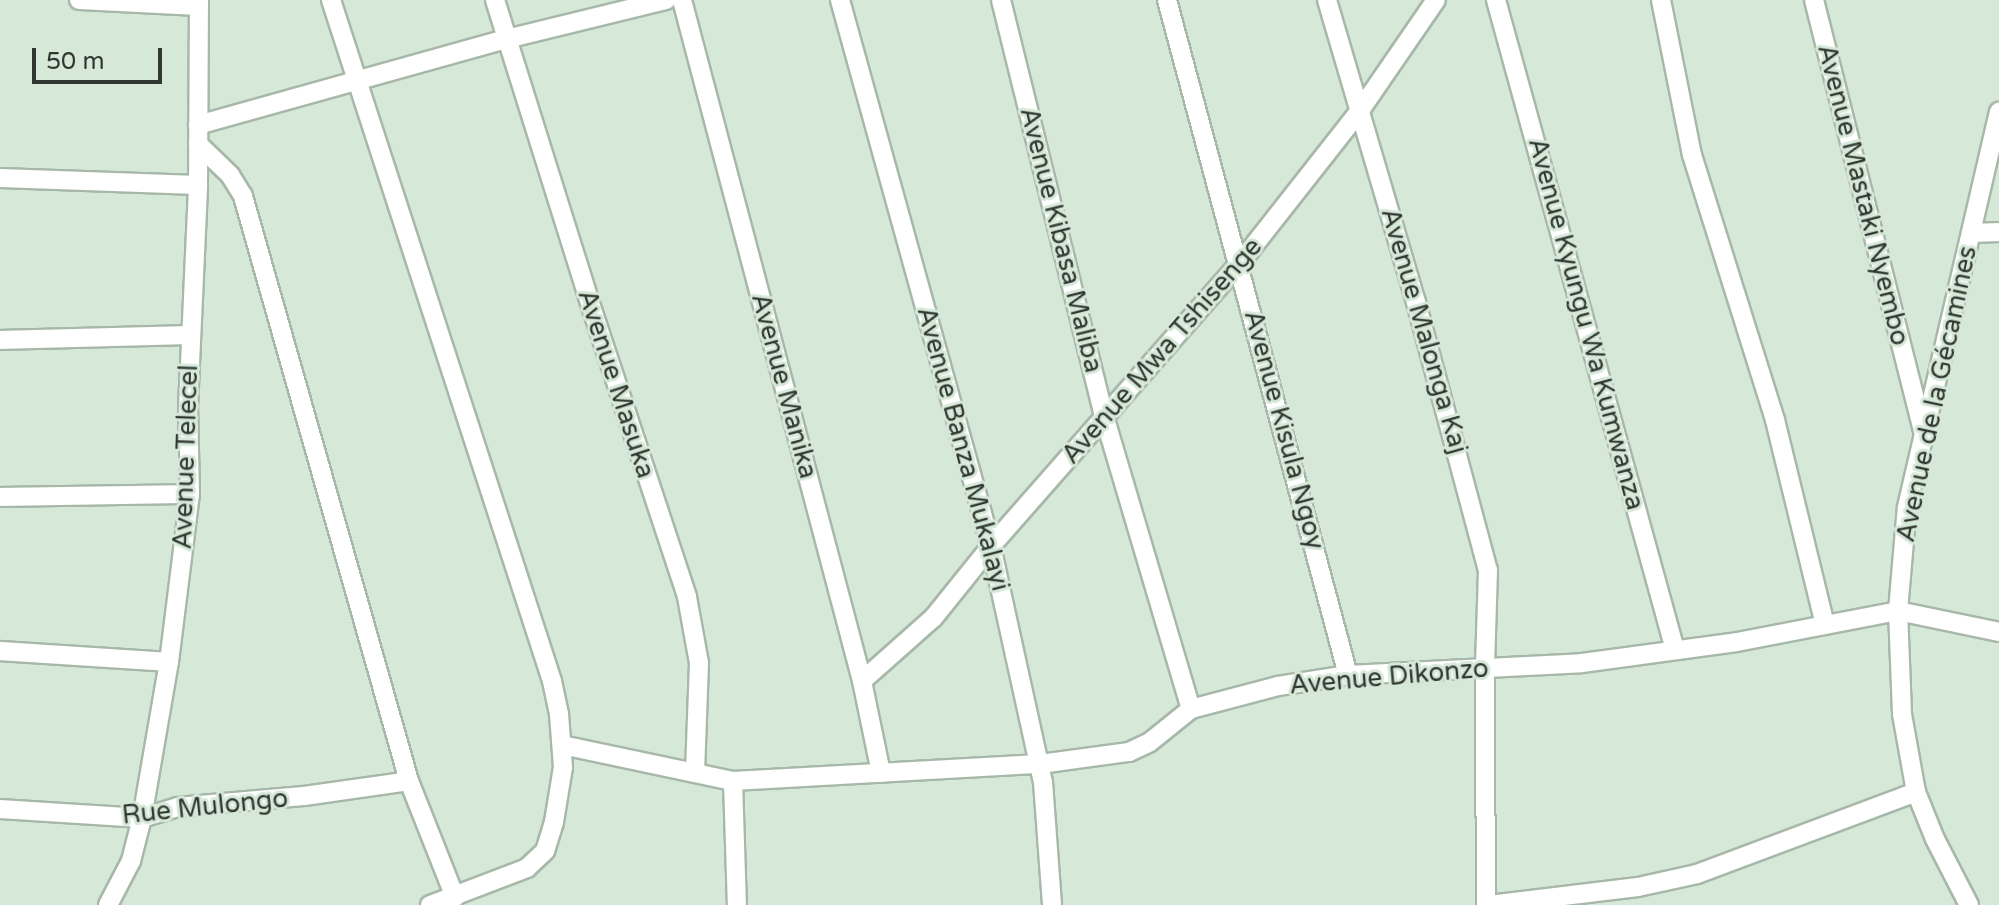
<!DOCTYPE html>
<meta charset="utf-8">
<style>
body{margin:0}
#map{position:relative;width:1999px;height:905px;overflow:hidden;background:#d6e8d8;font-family:"Varela Round",sans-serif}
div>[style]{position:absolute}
.roads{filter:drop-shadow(2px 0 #a7b8a9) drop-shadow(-2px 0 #a7b8a9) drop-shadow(0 2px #a7b8a9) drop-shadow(0 -2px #a7b8a9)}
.minor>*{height:18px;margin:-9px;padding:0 9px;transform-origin:9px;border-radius:9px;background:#fff}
span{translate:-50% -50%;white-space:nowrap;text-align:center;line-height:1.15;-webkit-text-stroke:6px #d6e8d8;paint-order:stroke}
.street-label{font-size:26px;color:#303731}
.scale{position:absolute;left:32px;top:48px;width:130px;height:36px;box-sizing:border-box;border:4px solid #303731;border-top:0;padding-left:10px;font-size:24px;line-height:28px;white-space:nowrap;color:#303731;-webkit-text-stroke:6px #d6e8d8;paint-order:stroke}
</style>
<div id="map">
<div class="roads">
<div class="minor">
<div style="left:79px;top:0;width:120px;rotate:2.9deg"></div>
<div style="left:331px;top:0;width:716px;rotate:72.02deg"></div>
<div style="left:552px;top:681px;width:34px;rotate:78deg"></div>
<div style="left:559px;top:714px;width:53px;rotate:85.7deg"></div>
<div style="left:563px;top:767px;width:56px;rotate:99.3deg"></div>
<div style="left:554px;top:822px;width:30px;rotate:107deg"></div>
<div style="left:545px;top:851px;width:25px;rotate:137deg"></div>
<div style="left:527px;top:868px;width:104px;rotate:159.1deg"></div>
<div style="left:495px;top:0;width:305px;rotate:72.6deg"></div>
<div style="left:586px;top:291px;width:322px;rotate:71.7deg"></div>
<div style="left:687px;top:597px;width:67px;rotate:79.7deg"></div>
<div style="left:699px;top:663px;width:110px;rotate:92.1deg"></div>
<div style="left:682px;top:0;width:704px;rotate:75.19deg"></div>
<div style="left:862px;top:681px;width:94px;rotate:78.3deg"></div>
<div style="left:840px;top:0;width:566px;rotate:74.54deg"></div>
<div style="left:991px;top:546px;width:242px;rotate:77.6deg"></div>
<div style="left:1043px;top:782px;width:123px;rotate:85.8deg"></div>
<div style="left:1001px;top:0;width:432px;rotate:76.1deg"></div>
<div style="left:1105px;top:419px;width:302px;rotate:73.5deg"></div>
<div style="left:1167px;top:0;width:699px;rotate:74.99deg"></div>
<div style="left:1327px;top:0;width:315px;rotate:73.6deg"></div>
<div style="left:1416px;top:302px;width:278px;rotate:75deg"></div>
<div style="left:1488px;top:570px;width:98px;rotate:91.8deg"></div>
<div style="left:1485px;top:668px;width:237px;rotate:89.8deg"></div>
<div style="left:1496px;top:0;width:674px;rotate:74.6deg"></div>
<div style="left:1661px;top:0;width:158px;rotate:78.7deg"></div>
<div style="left:1692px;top:155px;width:278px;rotate:72.6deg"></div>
<div style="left:1775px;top:420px;width:211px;rotate:76.3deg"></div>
<div style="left:1814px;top:0;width:446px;rotate:75.8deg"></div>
<div style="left:198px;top:125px;width:320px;rotate:-15.6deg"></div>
<div style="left:506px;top:39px;width:165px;rotate:-13.7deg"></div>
<div style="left:198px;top:144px;width:45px;rotate:44.1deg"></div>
<div style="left:230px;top:175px;width:25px;rotate:58deg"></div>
<div style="left:243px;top:196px;width:608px;rotate:74.16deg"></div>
<div style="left:409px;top:781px;width:125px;rotate:68.4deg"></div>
<div style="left:0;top:178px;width:198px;rotate:2deg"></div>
<div style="left:1971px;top:233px;width:28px;rotate:-2deg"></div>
<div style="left:0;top:340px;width:191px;rotate:-1.5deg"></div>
<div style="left:0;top:497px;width:190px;rotate:-0.9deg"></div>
<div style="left:0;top:651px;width:169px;rotate:3.7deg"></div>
<div style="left:862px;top:681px;width:96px;rotate:-41.6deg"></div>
<div style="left:934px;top:617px;width:91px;rotate:-51.2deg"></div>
<div style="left:991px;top:546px;width:377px;rotate:-48.7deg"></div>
<div style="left:1240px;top:263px;width:196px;rotate:-51.8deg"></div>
<div style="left:1361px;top:109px;width:132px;rotate:-55.5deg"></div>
<div style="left:562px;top:745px;width:175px;rotate:11.9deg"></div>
<div style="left:733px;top:781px;width:307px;rotate:-3.2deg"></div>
<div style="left:1040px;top:764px;width:90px;rotate:-7.7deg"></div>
<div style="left:1129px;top:752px;width:23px;rotate:-25deg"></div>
<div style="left:1150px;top:742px;width:53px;rotate:-38.8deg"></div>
<div style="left:1191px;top:709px;width:90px;rotate:-14.8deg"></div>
<div style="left:1278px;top:686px;width:71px;rotate:-8.9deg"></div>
<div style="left:1348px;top:675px;width:234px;rotate:-2.9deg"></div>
<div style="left:1582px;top:663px;width:156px;rotate:-7.7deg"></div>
<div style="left:1737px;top:642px;width:164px;rotate:-10.9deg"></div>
<div style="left:1898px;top:611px;width:103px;rotate:11.7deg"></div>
<div style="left:733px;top:781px;width:124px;rotate:88.2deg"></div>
<div style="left:0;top:809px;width:142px;rotate:3.6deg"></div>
<div style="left:142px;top:818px;width:37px;rotate:-17deg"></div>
<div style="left:177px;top:807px;width:127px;rotate:-5deg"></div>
<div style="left:304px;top:796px;width:106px;rotate:-8.1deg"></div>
<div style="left:108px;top:905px;width:50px;rotate:-62.4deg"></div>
<div style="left:131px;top:861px;width:44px;rotate:-75.7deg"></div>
<div style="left:142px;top:818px;width:158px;rotate:-80.2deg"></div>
<div style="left:169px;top:662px;width:169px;rotate:-82.9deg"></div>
<div style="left:190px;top:494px;width:86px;rotate:-91.3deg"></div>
<div style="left:188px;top:408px;width:223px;rotate:-87.4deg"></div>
<div style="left:198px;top:185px;width:185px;rotate:-89.7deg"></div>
<div style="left:1489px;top:905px;width:150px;rotate:-6.9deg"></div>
<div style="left:1638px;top:887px;width:60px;rotate:-12.4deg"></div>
<div style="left:1697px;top:874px;width:234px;rotate:-20.5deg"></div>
<div style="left:1969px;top:905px;width:74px;rotate:-117.3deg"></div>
<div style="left:1935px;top:839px;width:51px;rotate:-112deg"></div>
<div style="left:1916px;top:792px;width:79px;rotate:-100.2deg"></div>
<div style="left:1902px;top:714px;width:103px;rotate:-92.2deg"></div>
<div style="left:1898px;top:611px;width:104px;rotate:-85.1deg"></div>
<div style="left:1907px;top:507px;width:406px;rotate:-76.9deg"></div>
</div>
</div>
<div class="street-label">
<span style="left:1863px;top:195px;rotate:76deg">Avenue Mastaki Nyembo</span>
<span style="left:1061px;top:240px;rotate:76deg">Avenue Kibasa Maliba</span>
<span style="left:1586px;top:324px;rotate:75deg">Avenue Kyungu Wa Kumwanza</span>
<span style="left:1424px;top:331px;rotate:74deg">Avenue Malonga Kaj</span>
<span style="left:1162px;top:351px;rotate:-49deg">Avenue Mwa Tshisenge</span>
<span style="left:616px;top:384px;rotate:72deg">Avenue Masuka</span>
<span style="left:784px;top:386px;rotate:75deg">Avenue Manika</span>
<span style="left:1937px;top:394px;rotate:-78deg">Avenue de la Gécamines</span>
<span style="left:1284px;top:430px;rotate:75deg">Avenue Kisula Ngoy</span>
<span style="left:963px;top:449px;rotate:75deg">Avenue Banza Mukalayi</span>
<span style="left:186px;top:457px;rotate:-88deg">Avenue Telecel</span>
<span style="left:1389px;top:677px;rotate:-5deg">Avenue Dikonzo</span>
<span style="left:205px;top:807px;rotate:-6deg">Rue Mulongo</span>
</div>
<div class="scale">50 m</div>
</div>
